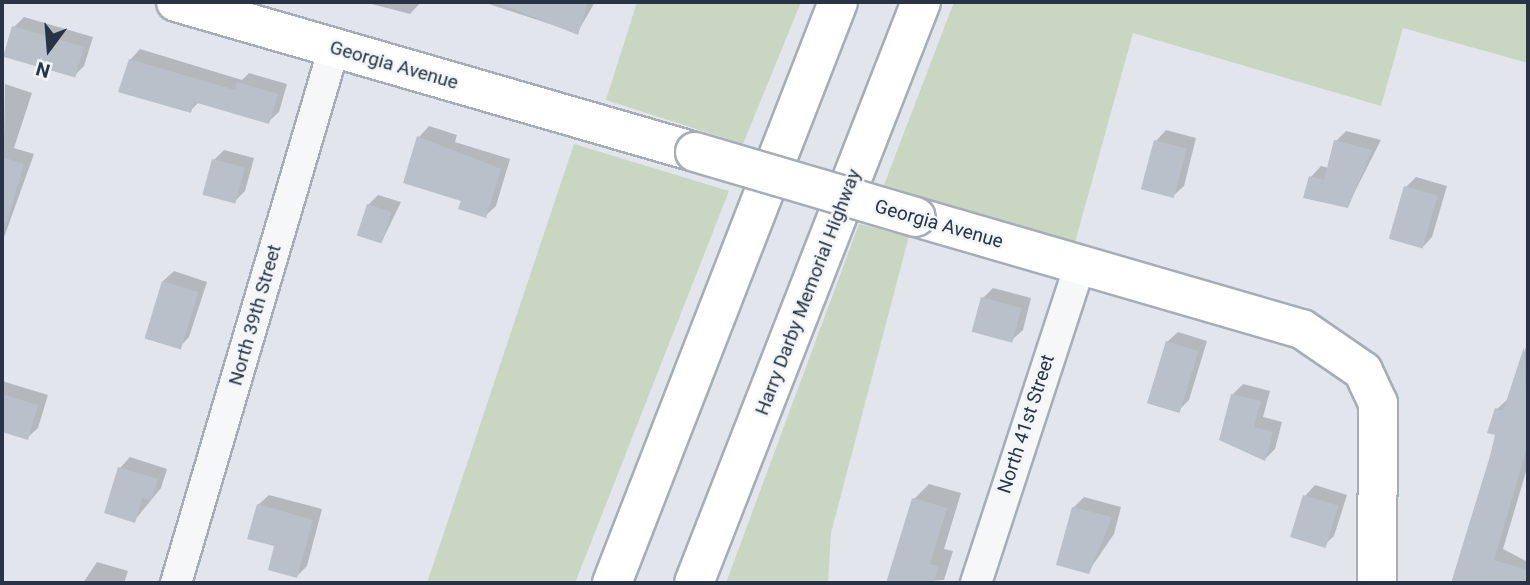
<!DOCTYPE html>
<style>
body{margin:0}
#map{position:relative;width:1530px;height:585px;overflow:hidden;background:#e2e6ec;font-family:Roboto,sans-serif}
div>[style]{position:absolute}
.green>*{inset:0;background:#c8d6c2}
.shadow>*{inset:0;background:#0003}
.building>*{inset:0;background:#b9c0ca;transform-origin:0 0}
.roads{filter:drop-shadow(2px 0 #a6adb7) drop-shadow(-2px 0 #a6adb7) drop-shadow(0 2px #a6adb7) drop-shadow(0 -2px #a6adb7)}
.street>*{height:30px;margin:-15px;padding:0 15px;transform-origin:15px;border-radius:15px;background:#f5f7f9}
.secondary>*{height:38px;margin:-19px;padding:0 19px;transform-origin:19px;border-radius:19px;background:#fff}
.highway>*{height:38px;margin:-19px;padding:0 19px;transform-origin:19px;border-radius:19px;background:#fff}
.bridges{filter:drop-shadow(2px 0 #a6adb7) drop-shadow(-2px 0 #a6adb7) drop-shadow(0 2px #a6adb7) drop-shadow(0 -2px #a6adb7)}
.secondary-bridge>*{height:38px;margin:-19px;padding:0 19px;transform-origin:19px;border-radius:19px;background:#fff}
span{translate:-50% -50%;white-space:nowrap;text-align:center;line-height:1.15;-webkit-text-stroke:5px #f2f5f9;paint-order:stroke}
.street-label{font-size:19px;color:#283445}
.frame{position:absolute;inset:0;border:4px solid #283445;pointer-events:none}
.north{position:absolute;left:14px;top:14px;width:70px;height:70px;-webkit-text-stroke:5px #f2f5f9;paint-order:stroke;rotate:196deg;font-size:19px;font-weight:700;line-height:28px;text-align:center;color:#283445}
.north::after{content:'';display:block;margin:auto;width:24px;height:32px;background:#283445;clip-path:polygon(50% 0,100% 100%,50% 72%,0 100%)}
</style>
<div id="map">
<div class="green">
<div style="clip-path:polygon(637px 2px,801px 2px,743px 144px,606px 100px)"></div>
<div style="clip-path:polygon(954px 2px,1528px 2px,1528px 63px,1403px 28px,1381px 106px,1133px 33px,1074px 246px,884px 185px)"></div>
<div style="clip-path:polygon(574px 144px,729px 191px,575px 583px,427px 583px)"></div>
<div style="clip-path:polygon(859px 224px,909px 236px,831px 533px,828px 583px,726px 583px)"></div>
</div>
<div class="shadow">
<div style="clip-path:polygon(364px 2px,421px 2px,410px 14px)"></div>
<div style="clip-path:polygon(483px 2px,595px 2px,577px 33px)"></div>
<div style="clip-path:polygon(24px 17px,93px 37px,84px 66px,74px 76px,14px 27px)"></div>
<div style="clip-path:polygon(140px 49px,242px 80px,249px 73px,287px 84px,279px 112px,268px 122px,199px 102px,190px 111px,130px 60px)"></div>
<div style="clip-path:polygon(5px 84px,32px 93px,14px 148px,34px 154px,2px 243px)"></div>
<div style="clip-path:polygon(429px 126px,457px 135px,455px 142px,510px 159px,496px 206px,485px 216px,463px 200px,405px 181px,419px 137px)"></div>
<div style="clip-path:polygon(1166px 130px,1196px 138px,1184px 186px,1173px 196px,1156px 141px)"></div>
<div style="clip-path:polygon(1346px 131px,1381px 140px,1347px 207px,1311px 177px,1321px 166px,1329px 168px,1336px 141px)"></div>
<div style="clip-path:polygon(224px 150px,254px 158px,245px 191px,235px 201px,214px 160px)"></div>
<div style="clip-path:polygon(1416px 177px,1447px 186px,1432px 237px,1422px 248px,1406px 187px)"></div>
<div style="clip-path:polygon(378px 195px,401px 202px,382px 241px,368px 205px)"></div>
<div style="clip-path:polygon(174px 271px,207px 282px,189px 337px,179px 348px,163px 281px)"></div>
<div style="clip-path:polygon(993px 288px,1031px 298px,1023px 330px,1012px 340px,983px 298px)"></div>
<div style="clip-path:polygon(1178px 332px,1207px 341px,1189px 400px,1178px 411px,1167px 342px)"></div>
<div style="clip-path:polygon(1528px 341px,1528px 465px,1503px 549px,1528px 562px,1522px 583px,1455px 583px,1497px 434px,1497px 409px,1508px 399px)"></div>
<div style="clip-path:polygon(2px 381px,48px 395px,38px 428px,27px 438px,2px 430px)"></div>
<div style="clip-path:polygon(1243px 384px,1270px 391px,1263px 417px,1282px 422px,1275px 449px,1265px 459px,1233px 394px)"></div>
<div style="clip-path:polygon(130px 457px,167px 469px,161px 488px,134px 521px,120px 468px)"></div>
<div style="clip-path:polygon(929px 484px,961px 493px,944px 549px,953px 551px,944px 580px,888px 583px,914px 499px)"></div>
<div style="clip-path:polygon(1315px 485px,1347px 495px,1334px 536px,1323px 546px,1305px 496px)"></div>
<div style="clip-path:polygon(269px 495px,322px 509px,307px 566px,297px 576px,258px 505px)"></div>
<div style="clip-path:polygon(1084px 497px,1121px 507px,1114px 534px,1088px 572px,1073px 508px)"></div>
<div style="clip-path:polygon(97px 562px,128px 571px,124px 583px,83px 583px)"></div>
</div>
<div class="building">
<div style="clip-path:polygon(496px 2px,588px 2px,578px 35px)"></div>
<div style="left:12px;top:26px;width:75px;height:32px;rotate:16deg"></div>
<div style="clip-path:polygon(129px 59px,235px 90px,237px 82px,278px 94px,269px 124px,194px 102px,191px 113px,118px 92px)"></div>
<div style="clip-path:polygon(417px 136px,501px 169px,486px 218px,458px 209px,461px 201px,403px 183px)"></div>
<div style="left:1154px;top:140px;width:34px;height:51px;rotate:15deg"></div>
<div style="clip-path:polygon(1334px 140px,1372px 150px,1348px 208px,1303px 198px,1309px 176px,1324px 180px)"></div>
<div style="clip-path:polygon(2px 157px,24px 164px,7px 222px,2px 222px)"></div>
<div style="left:212px;top:159px;width:34px;height:37px;rotate:15deg"></div>
<div style="left:1404px;top:186px;width:35px;height:55px;rotate:16deg"></div>
<div style="left:367px;top:204px;width:26px;height:33px;rotate:18deg"></div>
<div style="left:162px;top:281px;width:38px;height:60px;rotate:17deg"></div>
<div style="left:981px;top:297px;width:42px;height:36px;rotate:15deg"></div>
<div style="left:1166px;top:341px;width:34px;height:65px;rotate:17deg"></div>
<div style="clip-path:polygon(1524px 347px,1528px 444px,1494px 560px,1528px 570px,1528px 583px,1451px 583px,1490px 456px,1495px 435px,1487px 433px,1495px 408px,1503px 411px)"></div>
<div style="clip-path:polygon(2px 394px,38px 405px,28px 440px,2px 432px)"></div>
<div style="clip-path:polygon(1231px 394px,1261px 401px,1254px 427px,1273px 432px,1265px 461px,1219px 440px)"></div>
<div style="clip-path:polygon(118px 467px,158px 479px,151px 500px,142px 498px,135px 523px,104px 513px)"></div>
<div style="left:1303px;top:495px;width:37px;height:44px;rotate:17deg"></div>
<div style="clip-path:polygon(912px 498px,947px 508px,930px 564px,939px 566px,934px 583px,886px 583px)"></div>
<div style="clip-path:polygon(257px 504px,313px 520px,297px 578px,268px 570px,274px 546px,247px 539px)"></div>
<div style="clip-path:polygon(1072px 507px,1112px 517px,1089px 574px,1056px 565px)"></div>
</div>
<div class="roads">
<div class="street">
<div style="left:176px;top:583px;width:558px;rotate:-73.55deg"></div>
<div style="left:976px;top:583px;width:335px;rotate:-71.9deg"></div>
</div>
<div class="secondary">
<div style="left:176px;top:2px;width:540px;rotate:16.12deg"></div>
<div style="left:916px;top:217px;width:402px;rotate:16.2deg"></div>
<div style="left:1302px;top:329px;width:74px;rotate:34.5deg"></div>
<div style="left:1363px;top:371px;width:35px;rotate:65deg"></div>
<div style="left:1378px;top:403px;width:180px;rotate:90.3deg"></div>
</div>
<div class="highway">
<div style="left:612px;top:583px;width:623px;rotate:-68.74deg"></div>
<div style="left:694px;top:583px;width:624px;rotate:-68.66deg"></div>
</div>
</div>
<div class="bridges">
<div class="secondary-bridge">
<div style="left:695px;top:152px;width:230px;rotate:16.4deg"></div>
</div>
</div>
<div class="street-label">
<span style="left:394px;top:65px;rotate:16deg">Georgia Avenue</span>
<span style="left:939px;top:224px;rotate:16deg">Georgia Avenue</span>
<span style="left:808px;top:292px;rotate:-69deg">Harry Darby Memorial Highway</span>
<span style="left:255px;top:315px;rotate:-74deg">North 39th Street</span>
<span style="left:1026px;top:424px;rotate:-72deg">North 41st Street</span>
</div>
<div class="frame"></div>
<div class="north">N</div>
</div>
